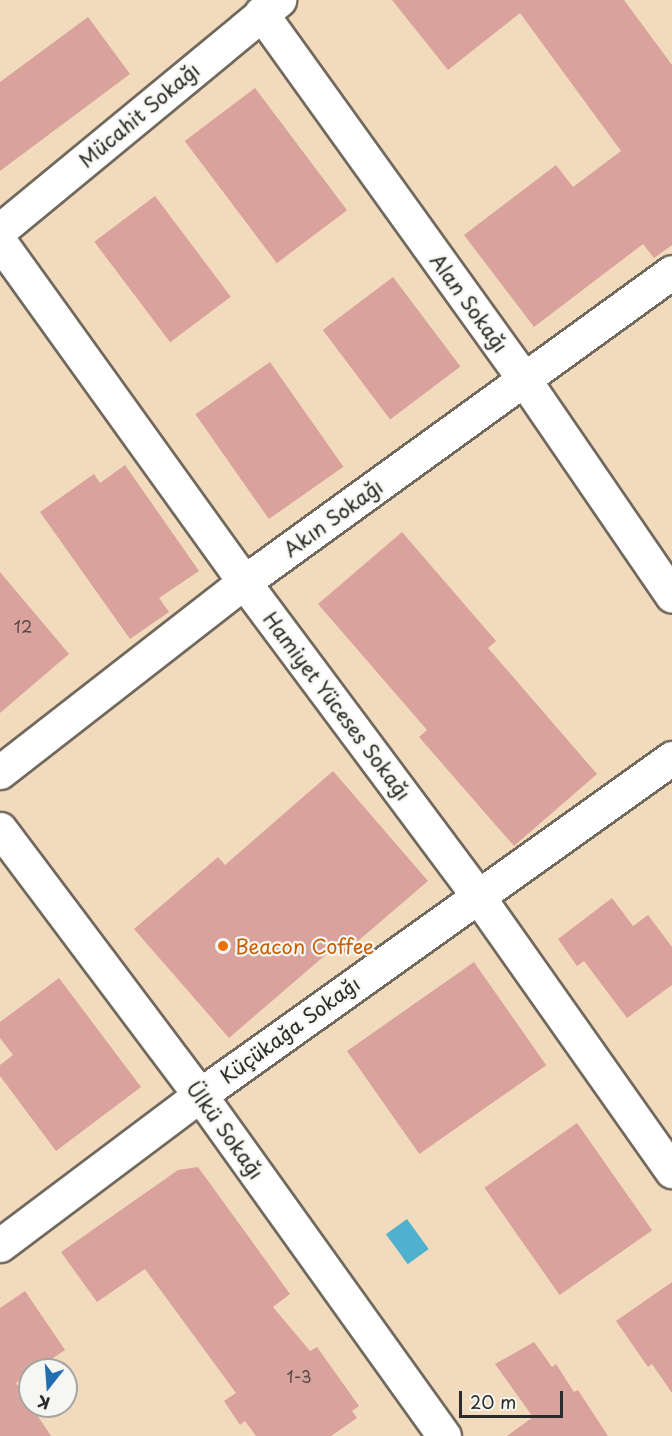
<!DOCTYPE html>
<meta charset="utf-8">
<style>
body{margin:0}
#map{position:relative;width:672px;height:1436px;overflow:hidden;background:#f2dbbc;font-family:"Playpen Sans",sans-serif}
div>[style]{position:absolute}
.water>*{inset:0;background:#50b1ce;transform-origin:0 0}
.building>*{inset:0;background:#daa29c;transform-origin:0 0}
.roads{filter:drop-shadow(2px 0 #71695e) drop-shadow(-2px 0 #71695e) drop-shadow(0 2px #71695e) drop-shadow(0 -2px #71695e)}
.minor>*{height:33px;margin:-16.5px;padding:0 16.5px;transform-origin:16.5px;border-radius:16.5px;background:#fff}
.dots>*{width:16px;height:16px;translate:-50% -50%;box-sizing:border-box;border:3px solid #f6f6f2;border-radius:50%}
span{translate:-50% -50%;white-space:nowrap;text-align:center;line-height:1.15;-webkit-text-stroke:4.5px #f6f6f2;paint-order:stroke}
.number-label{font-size:16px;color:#574947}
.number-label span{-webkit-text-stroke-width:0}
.street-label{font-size:20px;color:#2b2b2b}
.food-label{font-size:20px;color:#c56008}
.left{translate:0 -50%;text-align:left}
.north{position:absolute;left:18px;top:1358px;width:60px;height:60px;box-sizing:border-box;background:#f6f6f2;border:2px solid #a5a5a2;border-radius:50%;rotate:197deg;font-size:16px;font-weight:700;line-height:24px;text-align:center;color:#2b2b2b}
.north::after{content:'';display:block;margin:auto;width:21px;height:27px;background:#1f6fb2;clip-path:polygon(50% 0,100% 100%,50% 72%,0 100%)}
.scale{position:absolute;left:459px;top:1391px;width:104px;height:27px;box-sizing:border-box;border:3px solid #2b2b2b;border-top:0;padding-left:8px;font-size:18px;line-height:21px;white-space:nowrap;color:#2b2b2b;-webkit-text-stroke:4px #f6f6f2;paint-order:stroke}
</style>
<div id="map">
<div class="water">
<div style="left:407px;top:1219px;width:37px;height:26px;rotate:54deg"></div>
</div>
<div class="building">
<div style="clip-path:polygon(392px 0,624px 0,672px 65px,672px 245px,654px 258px,643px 244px,534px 327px,464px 235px,556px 165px,573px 187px,621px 151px,520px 13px,448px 70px)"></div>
<div style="clip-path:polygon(88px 17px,130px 74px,0 171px,0 82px)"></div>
<div style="left:255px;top:88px;width:153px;height:88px;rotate:53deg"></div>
<div style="left:155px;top:196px;width:126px;height:76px;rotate:53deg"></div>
<div style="left:393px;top:277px;width:112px;height:88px;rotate:53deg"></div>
<div style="left:270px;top:362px;width:128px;height:91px;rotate:55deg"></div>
<div style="clip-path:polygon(125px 465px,199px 571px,159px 598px,169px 612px,130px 639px,40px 512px,94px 474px,100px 483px)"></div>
<div style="clip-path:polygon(402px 532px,496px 641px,488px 648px,597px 774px,514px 846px,419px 737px,427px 730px,318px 604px)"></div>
<div style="clip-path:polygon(0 572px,69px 654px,0 713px)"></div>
<div style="clip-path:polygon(333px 771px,428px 881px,344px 953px,337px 945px,229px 1038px,134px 929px,218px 857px,225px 865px)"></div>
<div style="clip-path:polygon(612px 898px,633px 926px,648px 915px,672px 947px,672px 985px,627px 1018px,584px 961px,577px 966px,558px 939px)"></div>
<div style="left:474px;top:962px;width:126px;height:155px;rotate:55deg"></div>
<div style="clip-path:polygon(59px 978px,141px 1087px,56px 1151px,0 1076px,0 1065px,13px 1055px,0 1038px,0 1022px)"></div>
<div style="left:577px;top:1123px;width:131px;height:113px;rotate:55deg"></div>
<div style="clip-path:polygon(198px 1167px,290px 1294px,273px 1307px,310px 1351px,317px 1347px,359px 1406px,352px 1411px,357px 1418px,331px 1436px,256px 1436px,245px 1421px,240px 1425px,224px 1401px,236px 1393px,145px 1269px,97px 1302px,61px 1252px,178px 1170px)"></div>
<div style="clip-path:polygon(672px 1282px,672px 1393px,652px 1364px,648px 1367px,616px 1321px)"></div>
<div style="clip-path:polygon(25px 1291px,65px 1350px,35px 1370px,30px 1370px,30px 1373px,16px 1383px,51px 1436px,0 1436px,0 1308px)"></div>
<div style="clip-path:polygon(534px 1342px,552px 1367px,556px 1364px,574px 1392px,578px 1390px,608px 1436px,507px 1436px,533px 1417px,495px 1364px)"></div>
</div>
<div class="roads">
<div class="minor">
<div style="left:261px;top:13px;width:453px;rotate:54.3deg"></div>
<div style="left:525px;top:381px;width:260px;rotate:55.6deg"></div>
<div style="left:0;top:230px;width:362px;rotate:-39.5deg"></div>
<div style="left:0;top:242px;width:418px;rotate:54.3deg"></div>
<div style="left:244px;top:582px;width:390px;rotate:53.3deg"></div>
<div style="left:477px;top:895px;width:338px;rotate:54.8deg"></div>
<div style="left:0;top:772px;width:309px;rotate:-37.9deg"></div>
<div style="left:244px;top:582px;width:528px;rotate:-35.92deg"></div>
<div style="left:0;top:829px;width:333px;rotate:53.1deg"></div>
<div style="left:200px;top:1095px;width:419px;rotate:54.4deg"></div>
<div style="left:0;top:1245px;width:250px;rotate:-36.9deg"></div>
<div style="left:200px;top:1095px;width:580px;rotate:-35.53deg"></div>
</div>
</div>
<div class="dots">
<div style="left:223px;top:946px;background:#e8710a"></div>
</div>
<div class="number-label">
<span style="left:23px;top:626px">12</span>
<span style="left:299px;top:1376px">1-3</span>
</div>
<div class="street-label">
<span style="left:139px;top:115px;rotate:-40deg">Mücahit Sokağı</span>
<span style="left:469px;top:303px;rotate:54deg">Alan Sokağı</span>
<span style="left:333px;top:518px;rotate:-36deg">Akın Sokağı</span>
<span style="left:337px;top:706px;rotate:53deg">Hamiyet Yüceses Sokağı</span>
<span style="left:290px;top:1030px;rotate:-36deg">Küçükağa Sokağı</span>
<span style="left:225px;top:1130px;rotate:54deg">Ülkü Sokağı</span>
</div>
<div class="food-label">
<span class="left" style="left:235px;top:946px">Beacon Coffee</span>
</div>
<div class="north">K</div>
<div class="scale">20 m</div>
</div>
